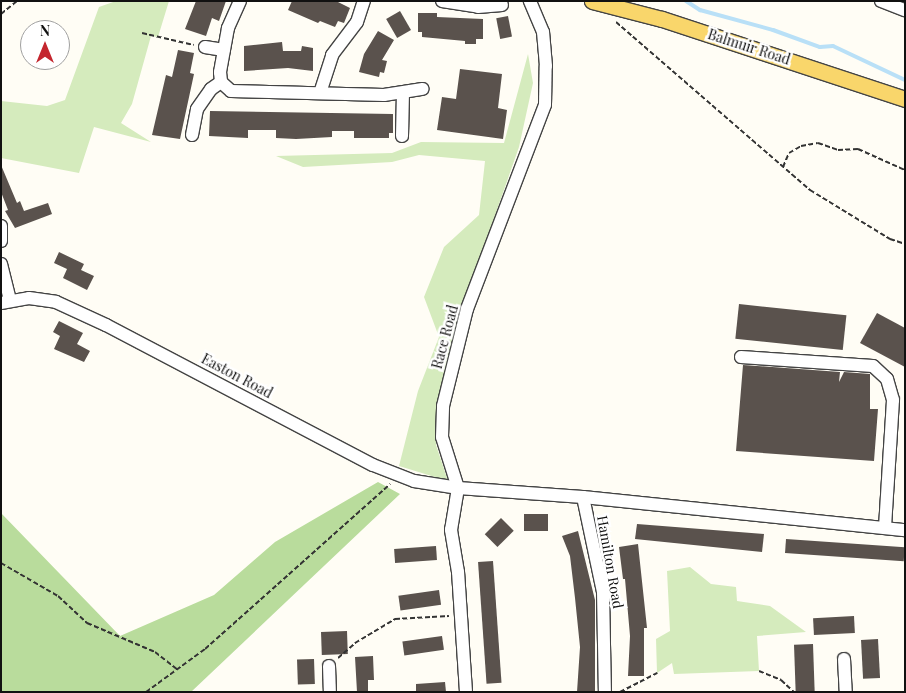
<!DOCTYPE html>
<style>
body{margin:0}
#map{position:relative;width:906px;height:693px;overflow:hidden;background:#fffdf5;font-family:"Playfair Display",serif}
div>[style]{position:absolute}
.green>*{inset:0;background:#d5ebbd}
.forest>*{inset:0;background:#b9dc9c}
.stream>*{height:4px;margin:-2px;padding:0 2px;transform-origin:2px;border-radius:2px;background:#b9e0f7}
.building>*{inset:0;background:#5a524d;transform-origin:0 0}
.path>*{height:2px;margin-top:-1px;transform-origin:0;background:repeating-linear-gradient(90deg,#333 0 5px,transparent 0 7.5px)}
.roads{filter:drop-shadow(1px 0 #444) drop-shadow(-1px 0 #444) drop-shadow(0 1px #444) drop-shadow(0 -1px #444)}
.minor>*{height:12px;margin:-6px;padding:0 6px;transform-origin:6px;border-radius:6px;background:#fff}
.major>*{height:15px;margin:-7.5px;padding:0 7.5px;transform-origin:7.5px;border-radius:7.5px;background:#f9d66b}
span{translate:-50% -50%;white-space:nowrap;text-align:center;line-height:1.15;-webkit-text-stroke:5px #fff;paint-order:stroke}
.street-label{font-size:14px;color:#111}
.frame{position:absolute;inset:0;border:2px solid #111;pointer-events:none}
.north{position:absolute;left:20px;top:20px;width:50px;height:50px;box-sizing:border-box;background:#fff;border:1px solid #a0a0a0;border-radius:50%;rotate:0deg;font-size:14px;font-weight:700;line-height:20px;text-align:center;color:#111}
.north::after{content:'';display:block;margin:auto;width:18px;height:22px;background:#c4262e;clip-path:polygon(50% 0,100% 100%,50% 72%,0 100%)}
</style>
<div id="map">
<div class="green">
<div style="clip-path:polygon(116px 1px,169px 1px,158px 37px,151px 36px,132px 104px,121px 123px,151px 142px,94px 127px,79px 173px,1px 158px,1px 101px,47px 106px,65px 100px,99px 7px)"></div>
<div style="clip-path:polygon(528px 54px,533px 83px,519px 147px,473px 278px,437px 401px,436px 445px,448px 481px,399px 466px,418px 391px,439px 337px,424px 297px,444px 247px,479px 215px,485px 161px,419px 155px,392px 162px,303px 167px,276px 156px,392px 153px,421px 142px,504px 143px)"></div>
<div style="clip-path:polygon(690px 567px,711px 584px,736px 587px,737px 601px,770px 606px,806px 632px,757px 636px,759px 671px,674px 674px,672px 663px,657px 673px,656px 639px,670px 631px,667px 571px)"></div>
</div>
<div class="forest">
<div style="clip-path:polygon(378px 482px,400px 494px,191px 692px,1px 692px,1px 513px,120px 636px,214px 595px,275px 542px)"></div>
</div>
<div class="stream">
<div style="left:686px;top:1px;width:17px;rotate:33deg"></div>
<div style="left:700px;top:10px;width:76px;rotate:15.3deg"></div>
<div style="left:773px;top:30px;width:50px;rotate:19.9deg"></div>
<div style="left:820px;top:47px;width:13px;rotate:-4deg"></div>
<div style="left:833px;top:46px;width:80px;rotate:25.3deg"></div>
</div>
<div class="building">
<div style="clip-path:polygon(196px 1px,226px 1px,219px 21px,212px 18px,206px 36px,185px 29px)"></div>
<div style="clip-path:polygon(292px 1px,336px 1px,350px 8px,344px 23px,338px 21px,335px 27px,320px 21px,318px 23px,288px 10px)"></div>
<div style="left:400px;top:11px;width:22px;height:16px;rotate:60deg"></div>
<div style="clip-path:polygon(418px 13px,437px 13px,437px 17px,483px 19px,483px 39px,476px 39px,476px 44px,465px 44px,465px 41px,422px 37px,422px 32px,418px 32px)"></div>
<div style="left:508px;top:16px;width:21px;height:12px;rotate:79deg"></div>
<div style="clip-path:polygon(378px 31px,394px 40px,382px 60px,387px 61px,384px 73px,380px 72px,379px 77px,359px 72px,364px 54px)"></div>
<div style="clip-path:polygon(282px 42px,283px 51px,301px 51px,302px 46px,313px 48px,313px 71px,288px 68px,244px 71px,244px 46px)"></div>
<div style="clip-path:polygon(178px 50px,194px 53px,190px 73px,194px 74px,180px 139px,152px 135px,166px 75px,172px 77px)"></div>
<div style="clip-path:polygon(460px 69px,502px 74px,498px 108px,507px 110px,503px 139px,437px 130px,442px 97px,456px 99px)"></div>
<div style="clip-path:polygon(210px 111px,393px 114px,393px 133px,389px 133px,389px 138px,354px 138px,354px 131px,332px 131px,332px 137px,296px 139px,276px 138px,276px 130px,248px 130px,248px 138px,209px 136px)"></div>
<div style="clip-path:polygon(1px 165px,17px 203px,20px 201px,24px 211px,48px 203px,52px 214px,15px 228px,5px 211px,8px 210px,1px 192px)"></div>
<div style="clip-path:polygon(59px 252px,84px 264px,81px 270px,94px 276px,87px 290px,63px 278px,67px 269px,54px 263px)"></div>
<div style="left:739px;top:304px;width:108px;height:35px;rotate:6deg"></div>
<div style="clip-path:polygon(877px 313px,905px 328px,905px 367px,860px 343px)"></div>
<div style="clip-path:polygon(59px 321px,83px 333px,77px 344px,90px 351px,84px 362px,54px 349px,60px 336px,53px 332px)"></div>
<div style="clip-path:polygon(743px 365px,840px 372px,839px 382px,844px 372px,870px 374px,870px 409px,878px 409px,874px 461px,736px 451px)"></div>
<div style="left:524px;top:514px;width:24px;height:17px"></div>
<div style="left:501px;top:518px;width:18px;height:23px;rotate:45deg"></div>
<div style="clip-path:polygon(637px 524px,764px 534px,762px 552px,635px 539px)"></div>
<div style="clip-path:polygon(578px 531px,595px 600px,595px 692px,577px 692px,580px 647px,575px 598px,570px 556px,562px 536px)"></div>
<div style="left:786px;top:539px;width:119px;height:14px;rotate:4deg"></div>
<div style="clip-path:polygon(638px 544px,647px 628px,644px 628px,644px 676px,628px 676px,630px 636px,625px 579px,623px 579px,619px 547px)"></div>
<div style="left:436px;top:546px;width:14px;height:42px;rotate:86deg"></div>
<div style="left:493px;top:561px;width:122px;height:15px;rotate:86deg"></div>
<div style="left:439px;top:590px;width:15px;height:41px;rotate:82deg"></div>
<div style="left:854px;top:616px;width:17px;height:41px;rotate:87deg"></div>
<div style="left:347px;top:631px;width:23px;height:26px;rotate:88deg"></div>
<div style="left:442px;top:636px;width:14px;height:40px;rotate:82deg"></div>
<div style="left:878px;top:639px;width:39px;height:17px;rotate:87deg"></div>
<div style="left:813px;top:644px;width:48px;height:19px;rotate:88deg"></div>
<div style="clip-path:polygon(373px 656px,374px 680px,368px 680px,368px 692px,357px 692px,355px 657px)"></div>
<div style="left:314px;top:659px;width:25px;height:17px;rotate:88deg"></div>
<div style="clip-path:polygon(445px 682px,446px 692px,416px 692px,416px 684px)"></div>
</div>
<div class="path">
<div style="left:1px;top:14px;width:21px;rotate:-39deg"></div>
<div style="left:616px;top:22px;width:257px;rotate:40.9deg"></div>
<div style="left:810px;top:190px;width:94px;rotate:31.5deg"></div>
<div style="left:890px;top:239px;width:16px;rotate:18deg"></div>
<div style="left:142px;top:33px;width:53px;rotate:13deg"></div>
<div style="left:783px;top:167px;width:15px;rotate:-67deg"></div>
<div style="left:789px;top:153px;width:14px;rotate:-30deg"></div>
<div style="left:801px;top:146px;width:17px;rotate:-10deg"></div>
<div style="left:818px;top:143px;width:21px;rotate:19deg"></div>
<div style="left:838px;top:150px;width:20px;rotate:-3deg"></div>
<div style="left:858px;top:149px;width:51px;rotate:24.1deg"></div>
<div style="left:1px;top:563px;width:66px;rotate:30.1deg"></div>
<div style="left:58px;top:596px;width:40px;rotate:43deg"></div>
<div style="left:87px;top:623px;width:74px;rotate:23.1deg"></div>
<div style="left:155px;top:652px;width:28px;rotate:38deg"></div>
<div style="left:338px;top:658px;width:23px;rotate:-41deg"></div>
<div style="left:355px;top:643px;width:47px;rotate:-31deg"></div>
<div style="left:395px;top:619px;width:54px;rotate:-3.2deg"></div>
<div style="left:759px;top:671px;width:24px;rotate:22deg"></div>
<div style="left:781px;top:680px;width:18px;rotate:43deg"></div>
<div style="left:146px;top:692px;width:73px;rotate:-36.1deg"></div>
<div style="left:205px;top:649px;width:248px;rotate:-41.7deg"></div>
<div style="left:620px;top:692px;width:42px;rotate:-27.2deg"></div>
</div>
<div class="roads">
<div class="minor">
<div style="left:240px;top:1px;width:30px;rotate:114deg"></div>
<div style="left:228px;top:28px;width:45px;rotate:100.3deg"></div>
<div style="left:220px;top:72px;width:10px;rotate:84deg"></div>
<div style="left:221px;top:82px;width:13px;rotate:42deg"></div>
<div style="left:231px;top:91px;width:153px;rotate:1.5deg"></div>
<div style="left:384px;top:95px;width:39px;rotate:-9deg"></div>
<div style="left:442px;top:1px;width:36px;rotate:9deg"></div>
<div style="left:478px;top:7px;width:24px;rotate:-5deg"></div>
<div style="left:881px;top:1px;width:26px;rotate:21deg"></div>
<div style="left:205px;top:47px;width:19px;rotate:9deg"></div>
<div style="left:320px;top:93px;width:40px;rotate:-72deg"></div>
<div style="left:332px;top:55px;width:41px;rotate:-52.9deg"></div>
<div style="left:357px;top:22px;width:22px;rotate:-72deg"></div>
<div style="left:192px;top:135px;width:26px;rotate:-79deg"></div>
<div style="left:197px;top:109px;width:24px;rotate:-55deg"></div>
<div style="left:211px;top:89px;width:12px;rotate:-35deg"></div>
<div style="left:402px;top:136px;width:43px;rotate:-88.7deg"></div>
<div style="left:1px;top:226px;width:15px;rotate:90deg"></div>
<div style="left:1px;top:264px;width:37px;rotate:76deg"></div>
<div style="left:1px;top:303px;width:28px;rotate:-10deg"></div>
<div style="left:29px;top:298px;width:27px;rotate:8deg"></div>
<div style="left:56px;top:302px;width:55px;rotate:24.7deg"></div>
<div style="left:106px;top:325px;width:301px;rotate:27.7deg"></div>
<div style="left:373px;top:465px;width:44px;rotate:21.3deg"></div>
<div style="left:414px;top:481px;width:45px;rotate:9deg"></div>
<div style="left:458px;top:488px;width:125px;rotate:4.1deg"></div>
<div style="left:583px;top:497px;width:324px;rotate:5.9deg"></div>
<div style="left:741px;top:357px;width:132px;rotate:3.9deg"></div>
<div style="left:873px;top:366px;width:19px;rotate:43deg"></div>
<div style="left:887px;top:379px;width:22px;rotate:74deg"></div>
<div style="left:893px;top:400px;width:128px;rotate:93.6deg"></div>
<div style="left:583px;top:497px;width:97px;rotate:78.1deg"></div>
<div style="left:603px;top:592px;width:100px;rotate:88.9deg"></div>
<div style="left:844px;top:659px;width:33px;rotate:87deg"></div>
<div style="left:329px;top:666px;width:26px;rotate:88deg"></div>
<div style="left:466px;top:692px;width:120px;rotate:-93.8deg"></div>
<div style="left:458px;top:572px;width:43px;rotate:-99.5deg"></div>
<div style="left:451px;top:530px;width:43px;rotate:-80.5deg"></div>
<div style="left:458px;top:488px;width:53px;rotate:-107.4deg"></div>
<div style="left:442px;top:437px;width:31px;rotate:-88deg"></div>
<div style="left:443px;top:406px;width:100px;rotate:-76.1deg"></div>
<div style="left:467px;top:309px;width:218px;rotate:-69.1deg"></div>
<div style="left:545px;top:105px;width:39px;rotate:-89deg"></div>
<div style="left:546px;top:66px;width:34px;rotate:-95deg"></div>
<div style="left:543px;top:32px;width:34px;rotate:-113deg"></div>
</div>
<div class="major">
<div style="left:592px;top:1px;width:72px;rotate:14.4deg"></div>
<div style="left:662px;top:19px;width:256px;rotate:18.2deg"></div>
</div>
</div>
<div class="street-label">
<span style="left:749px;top:47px;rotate:18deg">Balmuir Road</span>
<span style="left:445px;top:337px;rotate:-75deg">Race Road</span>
<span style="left:237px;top:376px;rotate:28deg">Easton Road</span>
<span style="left:610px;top:562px;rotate:80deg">Hamilton Road</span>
</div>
<div class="frame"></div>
<div class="north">N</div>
</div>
